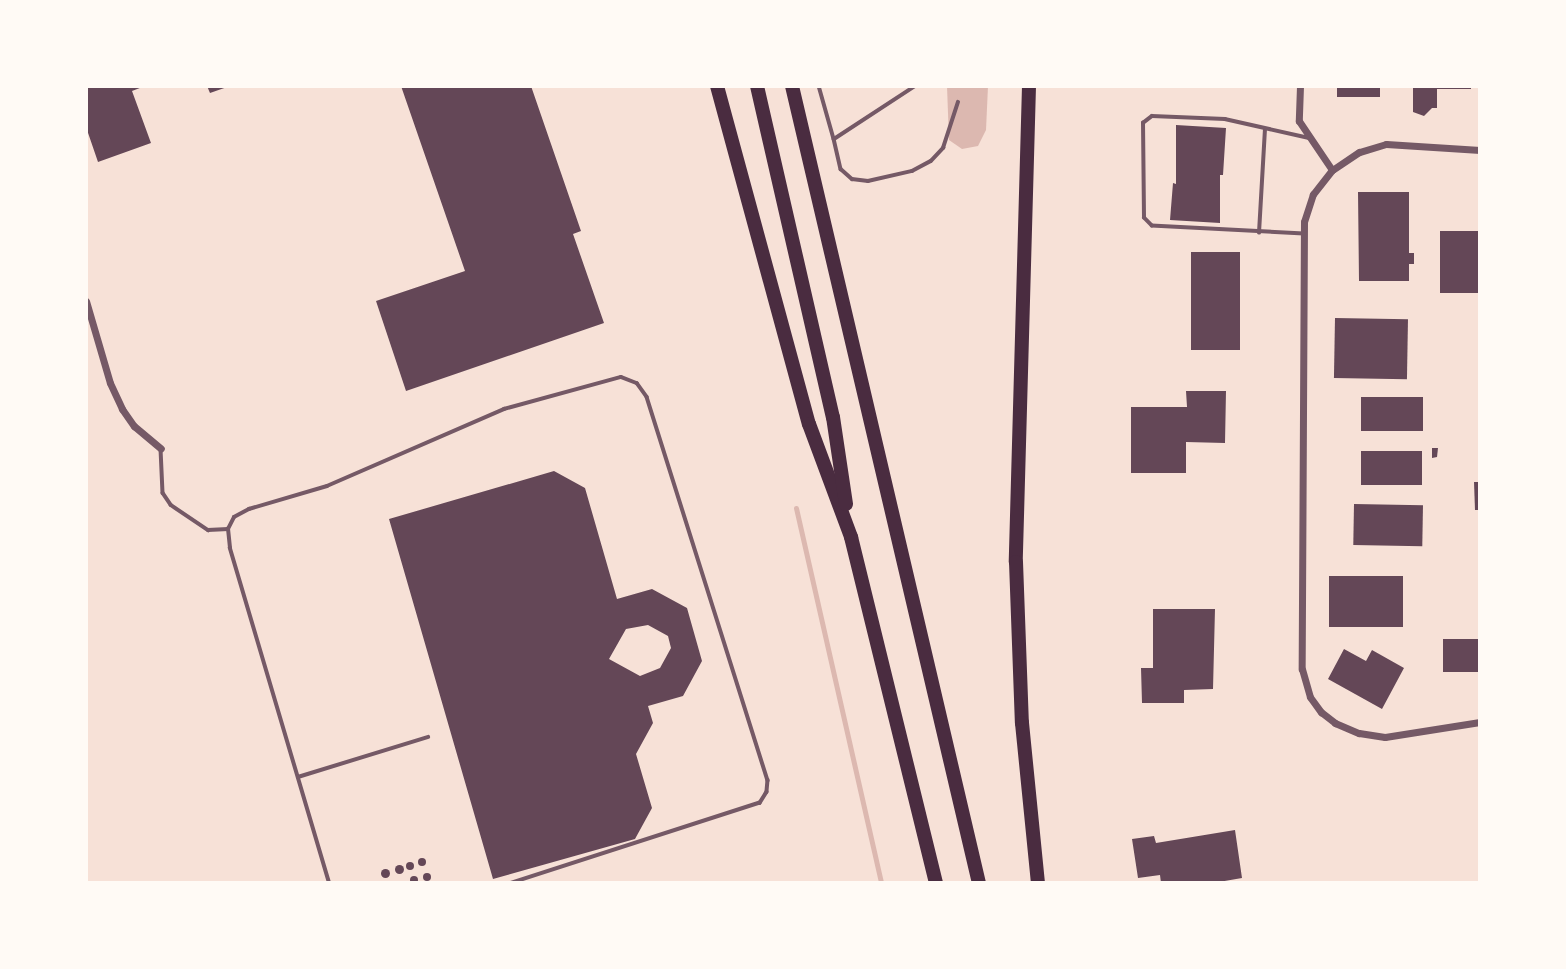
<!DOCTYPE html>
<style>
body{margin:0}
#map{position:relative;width:1566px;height:969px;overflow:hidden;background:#f7e1d7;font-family:Ubuntu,sans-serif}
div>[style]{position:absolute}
.water>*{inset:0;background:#dcb8b0}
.stream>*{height:5px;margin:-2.5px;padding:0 2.5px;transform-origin:2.5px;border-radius:2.5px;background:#dcb8b0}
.building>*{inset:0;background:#644757;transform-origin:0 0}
.round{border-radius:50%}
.service>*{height:3.5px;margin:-1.75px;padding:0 1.75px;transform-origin:1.75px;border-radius:1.75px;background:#755966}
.minor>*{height:7px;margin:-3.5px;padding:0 3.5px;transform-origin:3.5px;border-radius:3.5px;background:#755966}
.motorway>*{height:14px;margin:-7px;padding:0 7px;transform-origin:7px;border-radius:7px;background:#4a2c40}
span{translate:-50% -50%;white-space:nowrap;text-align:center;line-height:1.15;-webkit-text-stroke:7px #fffaf5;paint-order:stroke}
.frame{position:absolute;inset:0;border:88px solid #fffaf5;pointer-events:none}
</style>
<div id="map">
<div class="water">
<div style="clip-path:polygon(947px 86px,988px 86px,986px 130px,978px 146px,962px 149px,949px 140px)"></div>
</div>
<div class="stream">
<div style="left:796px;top:508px;width:385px;rotate:77.2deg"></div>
</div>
<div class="building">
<div style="clip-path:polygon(86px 86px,145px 86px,132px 91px,151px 143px,98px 162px,86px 127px)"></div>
<div style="clip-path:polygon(207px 86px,230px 86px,210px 93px)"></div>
<div style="clip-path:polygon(401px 86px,531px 86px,581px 231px,573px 234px,604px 323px,406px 391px,376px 301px,465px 271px)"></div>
<div style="left:1337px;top:86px;width:43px;height:11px"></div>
<div style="clip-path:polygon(1419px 86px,1471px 86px,1471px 89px,1437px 89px,1437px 108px,1432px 108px,1424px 116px,1413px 112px,1413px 88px)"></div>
<div style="clip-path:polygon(1176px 125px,1226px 128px,1223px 175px,1220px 175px,1220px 223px,1170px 220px,1173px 183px,1176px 184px)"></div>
<div style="clip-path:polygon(1358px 192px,1409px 192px,1409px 253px,1414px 253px,1414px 264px,1409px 264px,1409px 281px,1359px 281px)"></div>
<div style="left:1440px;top:231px;width:39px;height:62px"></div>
<div style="left:1191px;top:252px;width:49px;height:98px"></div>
<div style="left:1335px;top:318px;width:73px;height:60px;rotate:1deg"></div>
<div style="clip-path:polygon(1186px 391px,1226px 391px,1225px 443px,1186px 442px,1186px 473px,1131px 473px,1131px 407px,1187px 407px)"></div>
<div style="left:1361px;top:397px;width:62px;height:34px"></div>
<div style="clip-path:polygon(1432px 448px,1438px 448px,1437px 457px,1432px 458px)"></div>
<div style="left:1361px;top:451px;width:61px;height:34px"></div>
<div style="clip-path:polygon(evenodd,554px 471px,585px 488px,617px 599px,652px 589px,687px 608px,702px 661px,683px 696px,648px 706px,653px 723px,636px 754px,652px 808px,635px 839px,493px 879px,389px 519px,554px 471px,648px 625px,668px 636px,671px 648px,660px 668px,640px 676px,609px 659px,626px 629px,648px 625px)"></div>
<div style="clip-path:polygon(1474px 482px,1480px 482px,1480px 510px,1475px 510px)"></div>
<div style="left:1354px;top:504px;width:69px;height:41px;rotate:1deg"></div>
<div style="left:1329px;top:576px;width:74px;height:51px"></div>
<div style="clip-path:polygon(1153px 609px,1215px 609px,1213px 689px,1184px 690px,1184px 703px,1142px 703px,1141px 668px,1153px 668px)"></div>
<div style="left:1443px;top:639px;width:37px;height:33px"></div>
<div style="clip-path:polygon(1344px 649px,1366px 661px,1372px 650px,1404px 668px,1382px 709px,1328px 679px)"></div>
<div style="clip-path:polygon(1235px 830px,1242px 878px,1213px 883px,1161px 883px,1160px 875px,1138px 878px,1132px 839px,1154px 836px,1156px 843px)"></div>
<div class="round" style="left:418px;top:858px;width:8px;height:8px"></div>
<div class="round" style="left:406px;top:862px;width:8px;height:8px"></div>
<div class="round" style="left:394.5px;top:864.5px;width:9px;height:9px"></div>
<div class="round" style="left:380.5px;top:868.5px;width:9px;height:9px"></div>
<div class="round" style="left:423px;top:873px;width:8px;height:8px"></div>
<div class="round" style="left:410px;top:876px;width:8px;height:8px"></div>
</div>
<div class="service">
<div style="left:819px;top:86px;width:55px;rotate:74.2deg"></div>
<div style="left:834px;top:139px;width:97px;rotate:-33.2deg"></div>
<div style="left:834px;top:139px;width:31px;rotate:77deg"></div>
<div style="left:841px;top:169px;width:15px;rotate:42deg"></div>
<div style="left:852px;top:179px;width:16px;rotate:7deg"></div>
<div style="left:868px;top:181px;width:45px;rotate:-12.8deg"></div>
<div style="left:912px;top:171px;width:21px;rotate:-28deg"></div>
<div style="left:931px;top:161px;width:18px;rotate:-47deg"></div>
<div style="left:943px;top:148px;width:48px;rotate:-71.9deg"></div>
<div style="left:1259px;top:233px;width:103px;rotate:-86.7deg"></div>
<div style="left:1304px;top:234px;width:152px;rotate:-177deg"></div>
<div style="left:1152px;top:226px;width:11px;rotate:-135deg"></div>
<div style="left:1144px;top:218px;width:95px;rotate:-90.6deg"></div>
<div style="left:1143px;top:123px;width:11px;rotate:-38deg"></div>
<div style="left:1152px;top:116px;width:73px;rotate:2.4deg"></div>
<div style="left:1225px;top:119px;width:86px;rotate:12.7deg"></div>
<div style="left:161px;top:449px;width:44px;rotate:87.4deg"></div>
<div style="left:163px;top:493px;width:14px;rotate:56deg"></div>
<div style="left:171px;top:505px;width:45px;rotate:34deg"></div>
<div style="left:208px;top:530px;width:20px;rotate:-3deg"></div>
<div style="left:298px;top:777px;width:136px;rotate:-17.1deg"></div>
<div style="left:329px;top:883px;width:349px;rotate:-106.5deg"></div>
<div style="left:230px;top:548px;width:19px;rotate:-96deg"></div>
<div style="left:228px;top:529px;width:13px;rotate:-63deg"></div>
<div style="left:234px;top:517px;width:17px;rotate:-28deg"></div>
<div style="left:249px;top:509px;width:81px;rotate:-16.4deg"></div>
<div style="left:327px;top:486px;width:193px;rotate:-23.5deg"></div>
<div style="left:504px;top:409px;width:121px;rotate:-15.3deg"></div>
<div style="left:621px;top:377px;width:17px;rotate:21deg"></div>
<div style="left:637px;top:383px;width:17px;rotate:54deg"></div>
<div style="left:647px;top:397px;width:402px;rotate:72.5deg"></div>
<div style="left:768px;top:780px;width:12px;rotate:95deg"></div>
<div style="left:767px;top:792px;width:13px;rotate:122deg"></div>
<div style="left:760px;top:803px;width:261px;rotate:162.1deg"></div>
</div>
<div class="minor">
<div style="left:1300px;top:86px;width:35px;rotate:92deg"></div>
<div style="left:1299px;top:121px;width:59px;rotate:56deg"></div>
<div style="left:1480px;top:150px;width:94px;rotate:-176.3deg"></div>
<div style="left:1386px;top:144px;width:28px;rotate:163deg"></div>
<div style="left:1359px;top:152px;width:32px;rotate:146deg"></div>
<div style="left:1332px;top:170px;width:31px;rotate:128deg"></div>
<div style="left:1313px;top:194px;width:29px;rotate:108deg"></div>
<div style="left:1304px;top:222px;width:447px;rotate:90.3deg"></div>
<div style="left:1302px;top:669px;width:29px;rotate:74deg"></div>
<div style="left:1310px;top:697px;width:19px;rotate:54deg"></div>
<div style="left:1321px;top:712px;width:18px;rotate:38deg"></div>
<div style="left:1335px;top:723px;width:26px;rotate:23deg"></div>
<div style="left:1359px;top:733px;width:26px;rotate:9deg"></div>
<div style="left:1385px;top:737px;width:96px;rotate:-9deg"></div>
<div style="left:86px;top:301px;width:85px;rotate:73.7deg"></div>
<div style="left:110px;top:383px;width:29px;rotate:65deg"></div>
<div style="left:122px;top:409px;width:21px;rotate:55deg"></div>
<div style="left:134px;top:426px;width:35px;rotate:40deg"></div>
</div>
<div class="motorway">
<div style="left:717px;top:86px;width:350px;rotate:74.8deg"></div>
<div style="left:809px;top:424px;width:121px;rotate:69.6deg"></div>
<div style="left:851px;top:537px;width:356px;rotate:76.2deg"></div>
<div style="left:757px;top:86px;width:340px;rotate:77.1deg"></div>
<div style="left:833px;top:417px;width:88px;rotate:81.5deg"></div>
<div style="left:792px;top:86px;width:819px;rotate:76.8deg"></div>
<div style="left:1029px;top:86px;width:476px;rotate:91.6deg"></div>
<div style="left:1016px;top:562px;width:161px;rotate:87.9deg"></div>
<div style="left:1022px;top:723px;width:161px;rotate:84.3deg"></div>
</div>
<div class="frame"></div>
</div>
